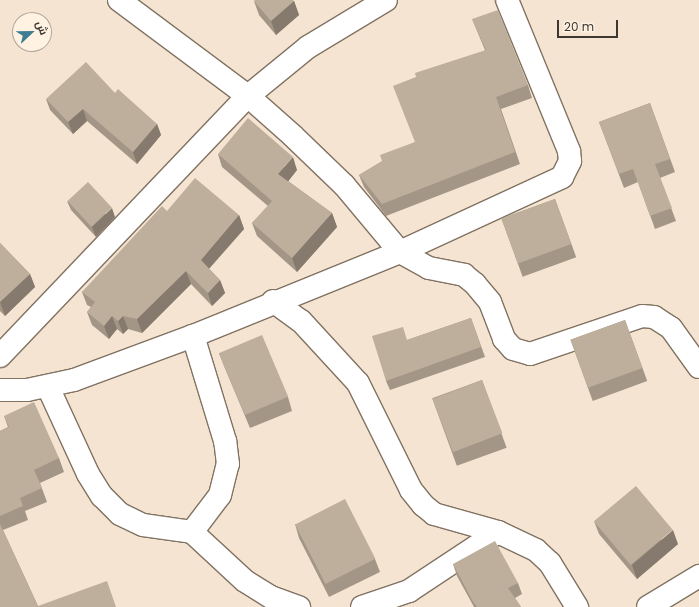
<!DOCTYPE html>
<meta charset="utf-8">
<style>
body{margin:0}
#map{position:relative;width:699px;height:607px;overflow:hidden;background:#f4e4d1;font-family:Poppins,Cairo,sans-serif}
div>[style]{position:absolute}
.roads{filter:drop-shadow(1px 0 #817262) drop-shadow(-1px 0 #817262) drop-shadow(0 1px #817262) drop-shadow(0 -1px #817262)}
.street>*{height:22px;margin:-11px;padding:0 11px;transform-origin:11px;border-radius:11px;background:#fff}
.wall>*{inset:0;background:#a39686;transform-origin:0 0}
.shaded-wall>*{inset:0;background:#857a6d}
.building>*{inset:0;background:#beae9c;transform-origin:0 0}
span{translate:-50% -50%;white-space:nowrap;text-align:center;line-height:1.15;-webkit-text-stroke:4px #fff2e3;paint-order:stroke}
.north{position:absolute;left:12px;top:12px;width:40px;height:40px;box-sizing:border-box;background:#fff2e3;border:1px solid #b1a79b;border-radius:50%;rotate:68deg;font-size:11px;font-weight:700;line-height:16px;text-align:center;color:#3d3730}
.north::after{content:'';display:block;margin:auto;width:14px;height:18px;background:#3d7c91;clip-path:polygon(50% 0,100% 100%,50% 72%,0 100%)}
.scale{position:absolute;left:557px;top:20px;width:61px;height:18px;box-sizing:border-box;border:2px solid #3d3730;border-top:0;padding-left:5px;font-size:12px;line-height:14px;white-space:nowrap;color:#3d3730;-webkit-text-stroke:3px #fff2e3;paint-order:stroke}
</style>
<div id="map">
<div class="roads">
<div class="street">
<div style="left:119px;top:0;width:161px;rotate:36.7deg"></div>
<div style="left:248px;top:96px;width:60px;rotate:41.6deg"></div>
<div style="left:293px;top:136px;width:71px;rotate:43.9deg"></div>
<div style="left:344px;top:185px;width:87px;rotate:50.1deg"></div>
<div style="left:400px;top:252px;width:33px;rotate:29deg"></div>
<div style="left:429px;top:268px;width:36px;rotate:11deg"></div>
<div style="left:464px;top:275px;width:14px;rotate:39deg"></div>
<div style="left:475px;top:284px;width:23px;rotate:50deg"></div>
<div style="left:490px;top:302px;width:40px;rotate:69deg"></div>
<div style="left:504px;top:339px;width:13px;rotate:48deg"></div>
<div style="left:513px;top:349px;width:18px;rotate:16deg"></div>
<div style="left:530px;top:354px;width:118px;rotate:-18.7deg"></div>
<div style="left:642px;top:316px;width:12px;rotate:5deg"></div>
<div style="left:654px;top:317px;width:20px;rotate:33deg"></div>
<div style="left:671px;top:328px;width:48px;rotate:54.3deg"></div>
<div style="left:273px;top:301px;width:34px;rotate:36deg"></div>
<div style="left:301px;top:321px;width:84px;rotate:47.4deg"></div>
<div style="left:358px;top:383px;width:119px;rotate:63.6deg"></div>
<div style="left:411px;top:490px;width:19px;rotate:51deg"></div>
<div style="left:423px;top:505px;width:14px;rotate:39deg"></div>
<div style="left:434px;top:514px;width:66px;rotate:15.7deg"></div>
<div style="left:498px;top:532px;width:42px;rotate:25.3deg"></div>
<div style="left:536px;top:550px;width:19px;rotate:43deg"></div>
<div style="left:550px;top:563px;width:52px;rotate:58.5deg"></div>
<div style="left:0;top:356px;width:359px;rotate:-46.4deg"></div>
<div style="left:248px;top:96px;width:77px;rotate:-39.2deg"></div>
<div style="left:308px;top:47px;width:91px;rotate:-31.1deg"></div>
<div style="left:48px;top:387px;width:96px;rotate:65.3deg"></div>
<div style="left:88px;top:474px;width:26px;rotate:58deg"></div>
<div style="left:102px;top:496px;width:25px;rotate:45deg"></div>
<div style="left:120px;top:514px;width:25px;rotate:26deg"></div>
<div style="left:143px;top:525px;width:49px;rotate:8.1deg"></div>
<div style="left:192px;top:532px;width:72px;rotate:42.8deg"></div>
<div style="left:245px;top:581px;width:31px;rotate:32deg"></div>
<div style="left:271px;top:597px;width:30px;rotate:20deg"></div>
<div style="left:0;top:390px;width:27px"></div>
<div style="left:27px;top:390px;width:48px;rotate:-12deg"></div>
<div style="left:74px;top:380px;width:127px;rotate:-20.3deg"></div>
<div style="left:193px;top:336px;width:223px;rotate:-22.1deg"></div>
<div style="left:400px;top:252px;width:179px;rotate:-24.8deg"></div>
<div style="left:562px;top:177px;width:18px;rotate:-63deg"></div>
<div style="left:570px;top:161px;width:10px;rotate:-96deg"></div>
<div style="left:569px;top:151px;width:163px;rotate:-112.3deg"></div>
<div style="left:192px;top:532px;width:46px;rotate:-52.9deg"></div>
<div style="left:220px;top:495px;width:32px;rotate:-76deg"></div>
<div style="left:228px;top:464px;width:23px;rotate:-97deg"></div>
<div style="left:225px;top:441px;width:110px;rotate:-106.9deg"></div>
<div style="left:362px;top:607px;width:50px;rotate:-18.8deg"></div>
<div style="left:409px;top:591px;width:107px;rotate:-33.5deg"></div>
<div style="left:648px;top:607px;width:60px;rotate:-31.3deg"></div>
</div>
</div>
<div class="wall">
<div style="clip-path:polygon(254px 1px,294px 1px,299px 15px,276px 35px,259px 15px)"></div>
<div style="clip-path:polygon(472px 19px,528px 85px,532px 98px,501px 109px,520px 164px,386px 216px,364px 187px,359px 175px,415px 142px,485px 50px)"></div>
<div style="clip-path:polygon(115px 93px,157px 124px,161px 135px,137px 164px,87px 121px,73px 134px,50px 110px,46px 99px)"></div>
<div style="clip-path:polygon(650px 103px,675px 172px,660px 178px,676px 221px,655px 229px,638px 182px,624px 188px,599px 122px)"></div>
<div style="clip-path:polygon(218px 154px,297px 170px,288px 181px,332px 213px,337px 227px,297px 272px,257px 236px,252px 223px,268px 206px,222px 167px)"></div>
<div style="left:555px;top:199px;width:62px;height:57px;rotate:70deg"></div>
<div style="clip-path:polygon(67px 201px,115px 217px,96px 237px,71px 210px)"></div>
<div style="clip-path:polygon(167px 211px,239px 215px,244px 229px,209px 269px,220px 280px,225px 293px,212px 306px,191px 284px,142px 333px,128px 329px,123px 334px,117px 329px,109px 339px,92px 325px,87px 312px,91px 307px,87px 305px,82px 292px)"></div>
<div style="clip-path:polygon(0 243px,30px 274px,35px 287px,5px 316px,0 311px)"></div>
<div style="clip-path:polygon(471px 318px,485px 357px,390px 390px,386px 381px,407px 340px)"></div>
<div style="left:625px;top:320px;width:65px;height:58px;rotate:70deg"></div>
<div style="clip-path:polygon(219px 353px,288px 397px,292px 411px,250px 428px,224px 366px)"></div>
<div style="left:482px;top:380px;width:72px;height:53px;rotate:70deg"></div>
<div style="clip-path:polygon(4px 416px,59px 458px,64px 472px,40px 483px,47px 502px,25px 511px,28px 520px,3px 530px,38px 606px,0 607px,0 431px,8px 427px)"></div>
<div style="clip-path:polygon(594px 521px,678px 544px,637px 579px,599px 534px)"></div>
<div style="clip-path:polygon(295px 524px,375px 559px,380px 572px,329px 597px,299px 538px)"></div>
<div style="clip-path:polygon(453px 564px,518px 583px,522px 594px,515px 598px,521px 607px,474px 607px,457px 576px)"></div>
</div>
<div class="shaded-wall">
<div style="clip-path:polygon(294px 1px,299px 15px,276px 35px,271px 21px)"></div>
<div style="clip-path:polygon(83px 109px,87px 121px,73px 134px,68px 122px)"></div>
<div style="clip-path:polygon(157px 124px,161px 135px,137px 164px,133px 152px)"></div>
<div style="clip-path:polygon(293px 157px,297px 170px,283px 188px,278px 174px)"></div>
<div style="clip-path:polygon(112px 208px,115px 217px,96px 237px,92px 227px)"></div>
<div style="clip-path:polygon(332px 213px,337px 227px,297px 272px,292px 258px)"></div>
<div style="clip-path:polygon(239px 215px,244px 229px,205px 273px,201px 260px)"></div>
<div style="clip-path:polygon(186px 271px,191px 284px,142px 333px,137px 319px)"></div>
<div style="clip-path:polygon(30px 274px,35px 287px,5px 316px,0 302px)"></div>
<div style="clip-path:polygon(220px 280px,225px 293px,212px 306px,208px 293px)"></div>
<div style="clip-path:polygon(112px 316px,117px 329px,109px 339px,104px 326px)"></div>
<div style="clip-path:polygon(123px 316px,128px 329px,123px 334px,118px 321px)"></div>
<div style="clip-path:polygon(673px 530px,678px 544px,637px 579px,632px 565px)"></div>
</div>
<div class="building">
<div style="clip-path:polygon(255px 0,293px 0,294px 1px,271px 21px,254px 1px)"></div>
<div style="clip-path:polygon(498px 10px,528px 85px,496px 97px,515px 152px,382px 204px,359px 175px,382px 161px,380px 155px,415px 142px,393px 86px,416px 77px,415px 73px,486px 50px,472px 19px)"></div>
<div style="clip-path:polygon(86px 62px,115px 93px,118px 89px,157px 124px,133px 152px,83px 109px,68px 122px,46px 99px)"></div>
<div style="clip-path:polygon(650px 103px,670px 159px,655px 164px,672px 208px,650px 216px,633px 169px,619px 174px,599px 122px)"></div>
<div style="clip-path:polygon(248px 118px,293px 157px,278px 174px,332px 213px,292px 258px,252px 223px,272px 201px,218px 154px)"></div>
<div style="clip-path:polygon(195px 178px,239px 215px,201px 260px,220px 280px,208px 293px,186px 271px,137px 319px,123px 316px,118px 321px,112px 316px,104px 326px,87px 312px,95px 302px,82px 292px,162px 206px,167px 211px)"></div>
<div style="left:88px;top:182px;width:35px;height:28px;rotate:47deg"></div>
<div style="left:555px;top:199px;width:48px;height:57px;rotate:70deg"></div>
<div style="clip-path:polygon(0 243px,30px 274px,0 302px)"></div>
<div style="clip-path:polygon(471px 318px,481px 347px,386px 381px,372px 336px,403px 327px,407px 340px)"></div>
<div style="left:625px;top:320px;width:51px;height:58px;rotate:70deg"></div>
<div style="left:262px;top:335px;width:67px;height:47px;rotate:67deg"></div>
<div style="left:482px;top:380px;width:57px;height:53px;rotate:69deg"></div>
<div style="clip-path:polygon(34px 402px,59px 458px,34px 470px,42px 488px,20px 498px,23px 506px,0 516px,0 431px,9px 427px,4px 416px)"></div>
<div style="left:636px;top:486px;width:57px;height:55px;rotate:50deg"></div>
<div style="left:345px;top:499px;width:67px;height:56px;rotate:63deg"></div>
<div style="clip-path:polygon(0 524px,38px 606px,107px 581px,116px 607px,0 607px)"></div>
<div style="clip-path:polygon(495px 541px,518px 583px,508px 588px,521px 607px,477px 607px,472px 600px,453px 564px)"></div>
</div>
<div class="north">ش</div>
<div class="scale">20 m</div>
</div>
